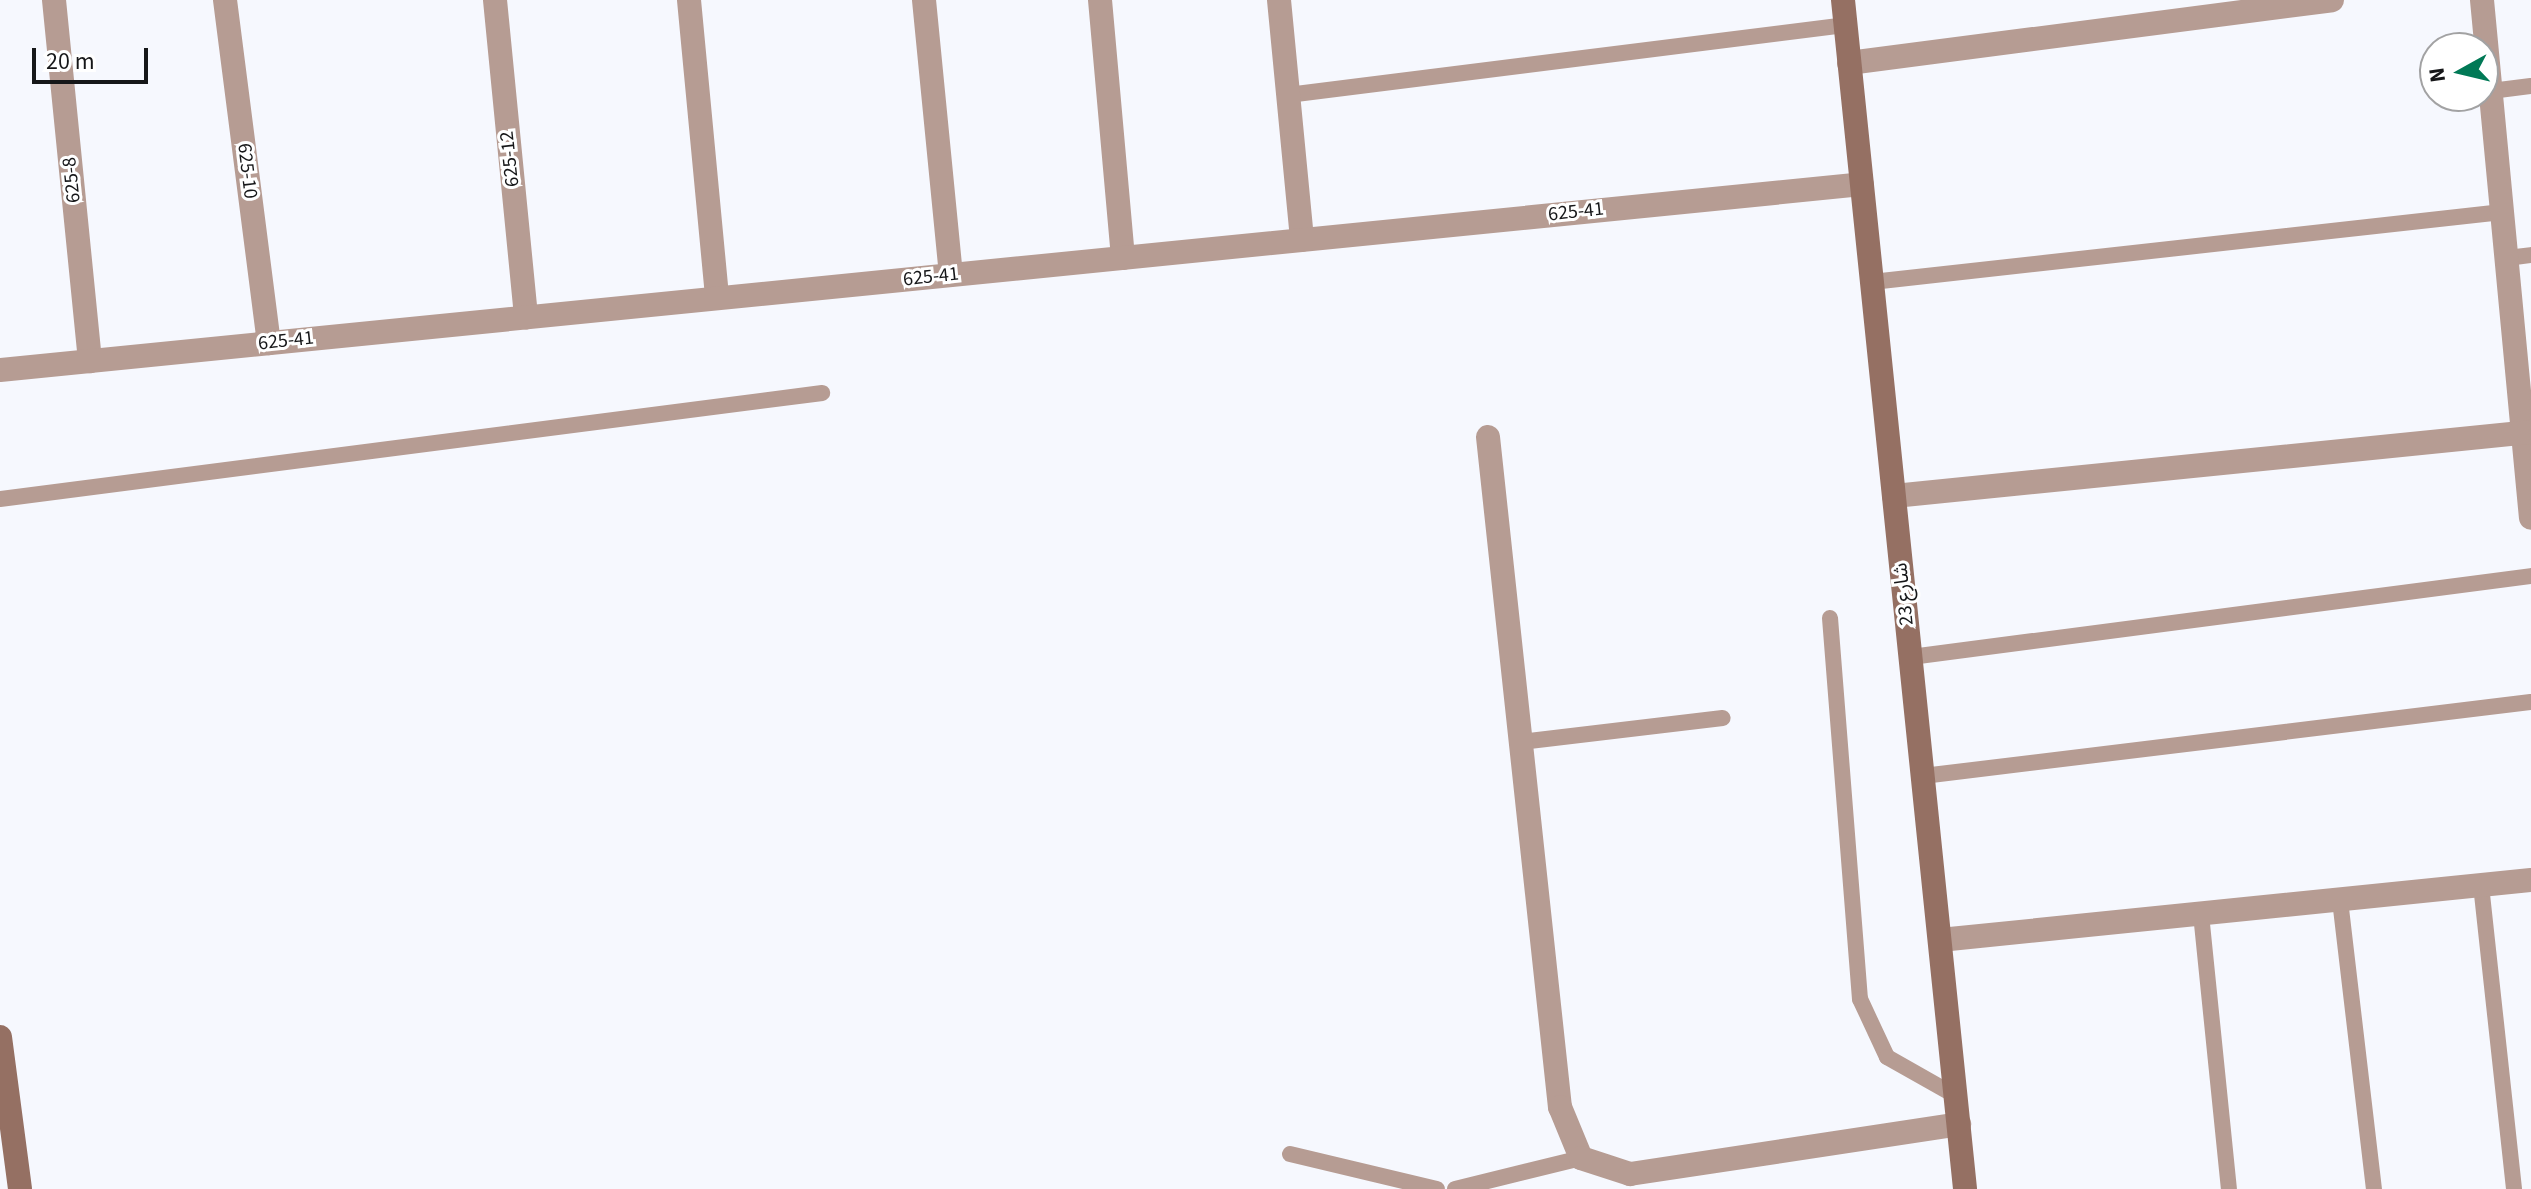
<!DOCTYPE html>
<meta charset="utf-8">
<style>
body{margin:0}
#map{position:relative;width:2531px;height:1189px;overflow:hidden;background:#f6f8fe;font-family:"Source Sans 3","Noto Sans Arabic",sans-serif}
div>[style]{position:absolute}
.lane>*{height:16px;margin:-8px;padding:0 8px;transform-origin:8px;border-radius:8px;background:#b69c93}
.street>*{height:24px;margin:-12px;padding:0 12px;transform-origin:12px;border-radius:12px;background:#b69c93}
.secondary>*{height:24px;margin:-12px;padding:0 12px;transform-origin:12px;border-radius:12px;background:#957063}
span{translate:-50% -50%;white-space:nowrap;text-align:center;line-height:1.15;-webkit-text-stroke:6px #fff;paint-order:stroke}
.street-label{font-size:20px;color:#161719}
.north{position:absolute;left:2419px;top:32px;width:80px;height:80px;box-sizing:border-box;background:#fff;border:2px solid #a2a2a3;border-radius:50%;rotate:262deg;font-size:22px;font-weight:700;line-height:32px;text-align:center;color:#161719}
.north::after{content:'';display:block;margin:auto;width:28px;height:36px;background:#017956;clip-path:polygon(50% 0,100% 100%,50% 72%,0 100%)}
.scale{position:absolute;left:32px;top:48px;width:116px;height:36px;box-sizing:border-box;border:4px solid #161719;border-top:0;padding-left:10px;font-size:24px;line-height:28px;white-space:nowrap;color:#161719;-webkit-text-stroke:6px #fff;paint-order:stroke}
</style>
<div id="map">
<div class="lane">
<div style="left:2491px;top:91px;width:40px;rotate:-7.1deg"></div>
<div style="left:1288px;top:95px;width:561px;rotate:-7.16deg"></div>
<div style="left:2507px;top:258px;width:24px;rotate:-7deg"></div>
<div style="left:1872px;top:282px;width:634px;rotate:-6.34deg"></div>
<div style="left:0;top:499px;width:829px;rotate:-7.35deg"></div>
<div style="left:1830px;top:618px;width:382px;rotate:85.5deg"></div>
<div style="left:1860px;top:999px;width:64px;rotate:65deg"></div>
<div style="left:1887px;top:1057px;width:79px;rotate:29.5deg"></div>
<div style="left:1911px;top:657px;width:625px;rotate:-7.44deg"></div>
<div style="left:1521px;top:742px;width:203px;rotate:-6.8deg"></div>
<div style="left:1923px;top:776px;width:612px;rotate:-6.94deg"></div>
<div style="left:2481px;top:885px;width:306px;rotate:83.8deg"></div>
<div style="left:2340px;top:900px;width:291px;rotate:83.3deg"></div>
<div style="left:2201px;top:914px;width:276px;rotate:84.2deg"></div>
<div style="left:1290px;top:1154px;width:151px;rotate:13.4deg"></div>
<div style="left:1455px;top:1189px;width:130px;rotate:-13.8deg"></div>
</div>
<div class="street">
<div style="left:54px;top:0;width:363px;rotate:84.3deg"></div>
<div style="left:225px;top:0;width:346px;rotate:82.7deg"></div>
<div style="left:495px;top:0;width:319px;rotate:84.4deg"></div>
<div style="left:689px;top:0;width:299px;rotate:84.6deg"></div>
<div style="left:924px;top:0;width:276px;rotate:84.4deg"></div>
<div style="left:1100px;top:0;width:259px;rotate:84.9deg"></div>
<div style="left:1279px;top:0;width:241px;rotate:84.5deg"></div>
<div style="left:2482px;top:0;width:520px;rotate:84.6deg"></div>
<div style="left:1849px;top:63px;width:487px;rotate:-7.4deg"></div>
<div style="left:0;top:370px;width:1871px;rotate:-5.7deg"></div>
<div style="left:1488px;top:437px;width:674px;rotate:83.87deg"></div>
<div style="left:1560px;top:1107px;width:55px;rotate:67.6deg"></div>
<div style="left:1581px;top:1158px;width:52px;rotate:18.1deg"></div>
<div style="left:1630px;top:1174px;width:333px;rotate:-8.6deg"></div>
<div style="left:1894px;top:496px;width:640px;rotate:-5.74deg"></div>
<div style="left:1940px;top:940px;width:594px;rotate:-5.8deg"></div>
</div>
<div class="secondary">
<div style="left:1843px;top:0;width:1195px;rotate:84.14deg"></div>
<div style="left:0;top:1037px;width:153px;rotate:82.5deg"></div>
</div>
<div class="street-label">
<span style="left:510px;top:159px;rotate:-96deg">625-12</span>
<span style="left:247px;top:171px;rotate:83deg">625-10</span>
<span style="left:72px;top:180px;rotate:-96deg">625-8</span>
<span style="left:1576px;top:212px;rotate:-6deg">625-41</span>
<span style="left:931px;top:277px;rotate:-6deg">625-41</span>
<span style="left:286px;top:341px;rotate:-6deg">625-41</span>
<span style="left:1904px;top:594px;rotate:-96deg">شارع 23</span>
</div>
<div class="north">N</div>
<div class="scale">20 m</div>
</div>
